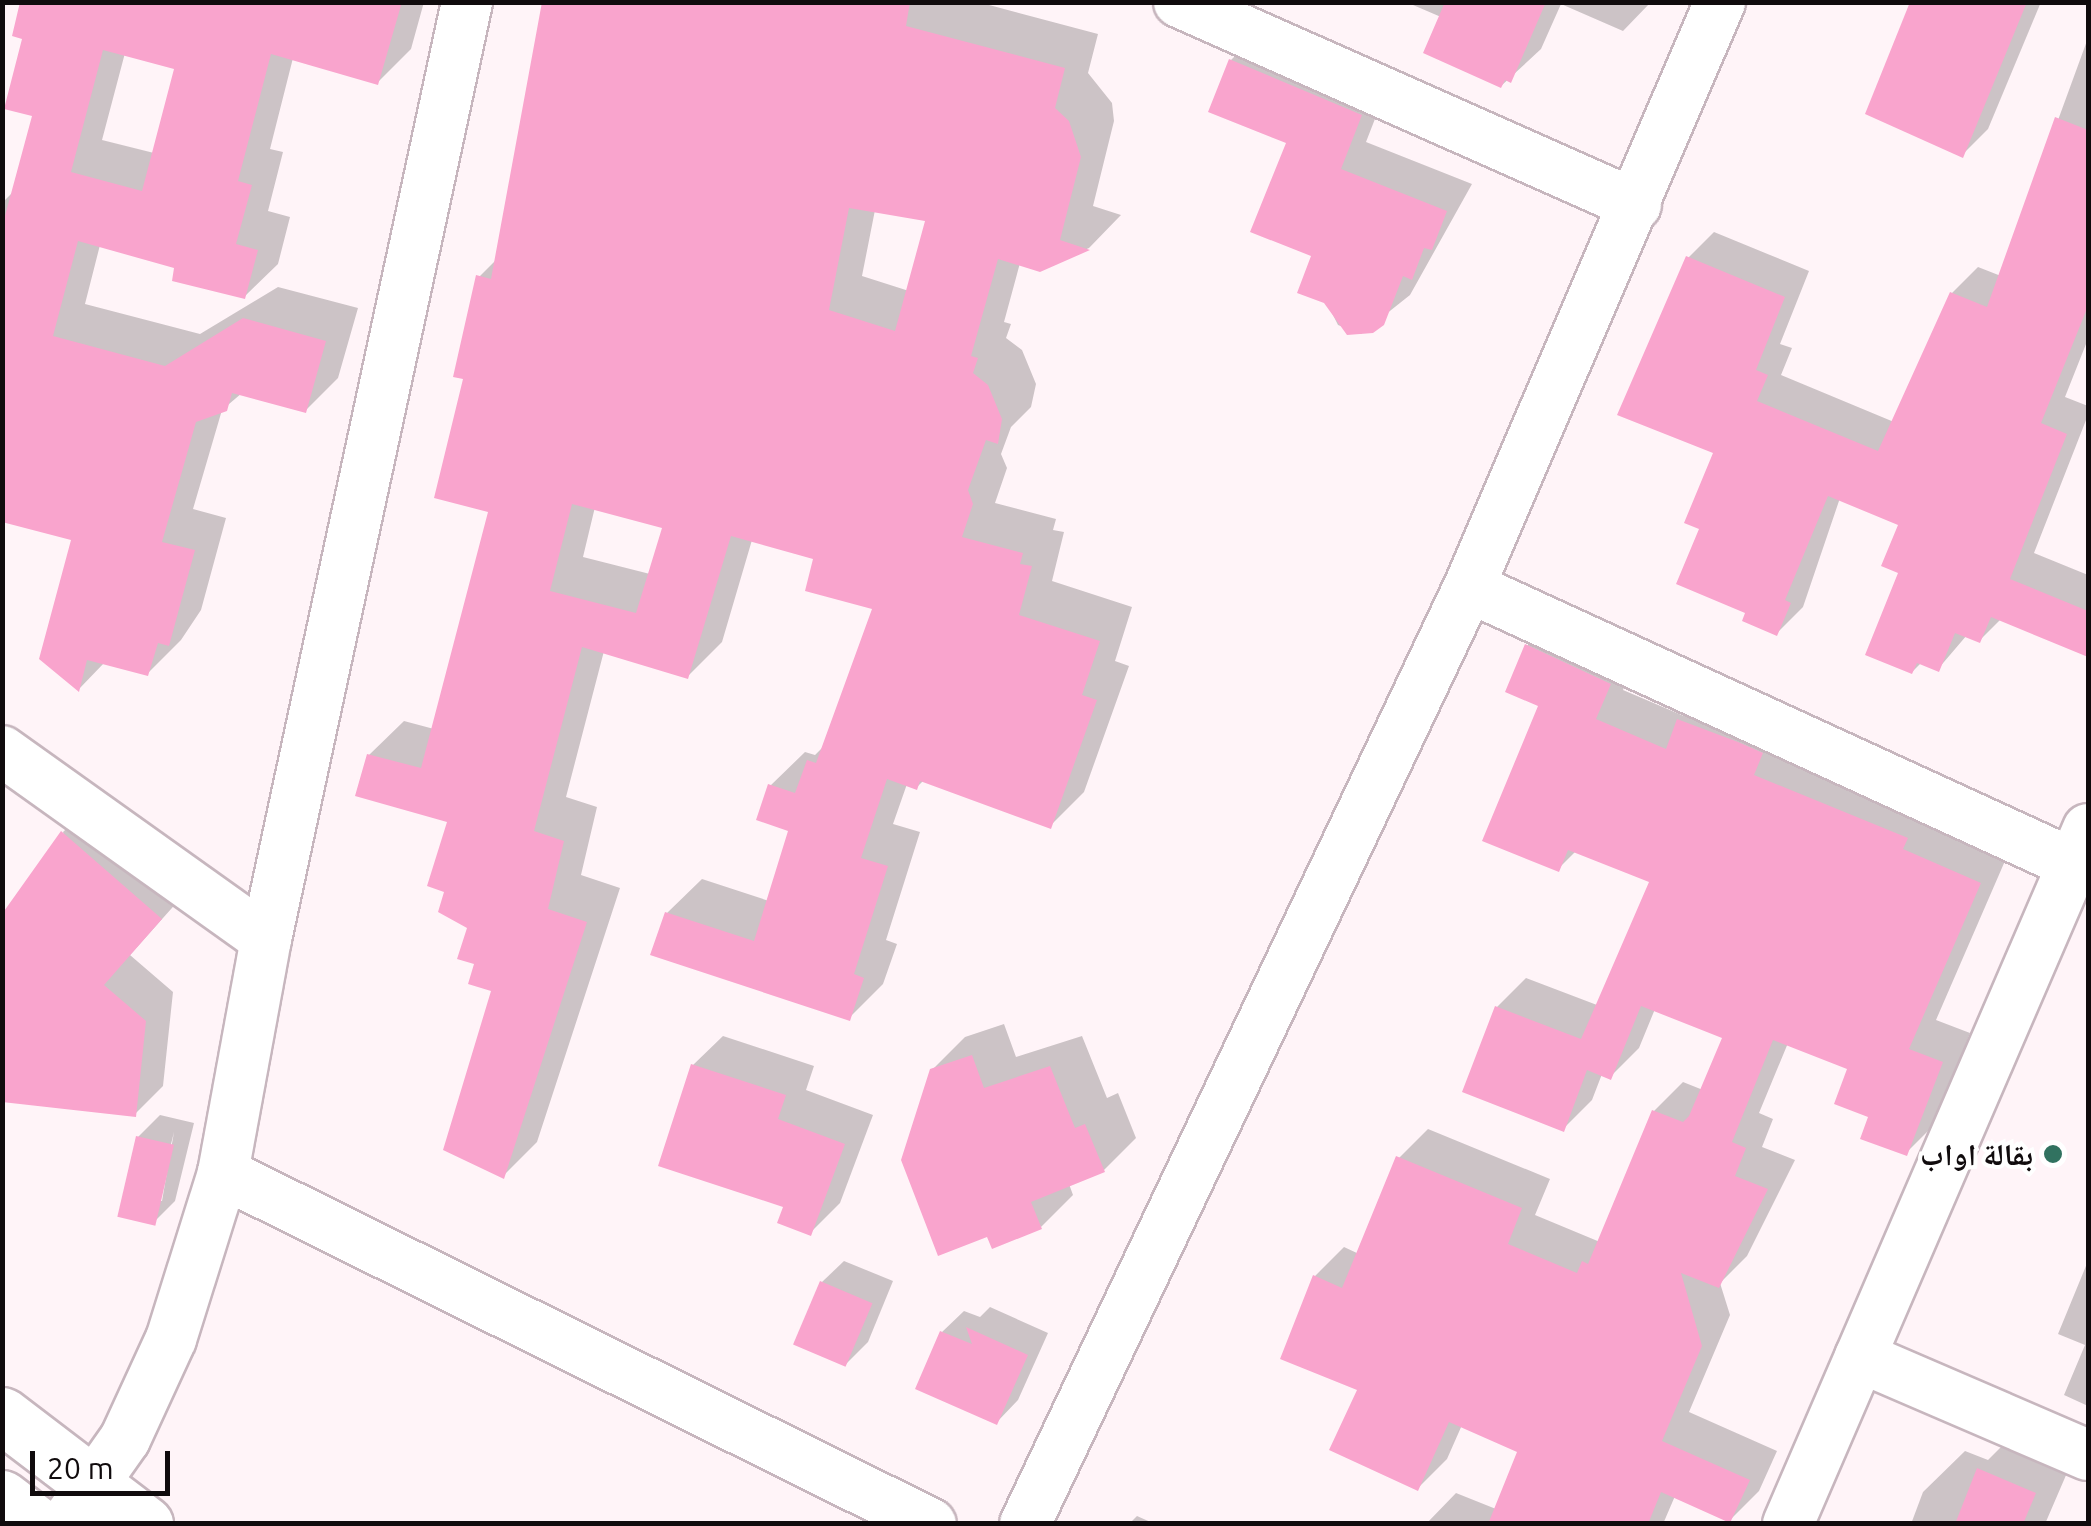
<!DOCTYPE html>
<meta charset="utf-8">
<style>
body{margin:0}
#map{position:relative;width:2091px;height:1526px;overflow:hidden;background:#fff4f8;font-family:Ubuntu,"Noto Naskh Arabic",sans-serif}
div>[style]{position:absolute}
.shadow>*{inset:0;background:#0003}
.building>*{inset:0;background:#f9a4cd;transform-origin:0 0}
.roads{filter:drop-shadow(2px 0 #c7b6be) drop-shadow(-2px 0 #c7b6be) drop-shadow(0 2px #c7b6be) drop-shadow(0 -2px #c7b6be)}
.minor>*{height:50px;margin:-25px;padding:0 25px;transform-origin:25px;border-radius:25px;background:#fff}
.primary>*{height:55px;margin:-27.5px;padding:0 27.5px;transform-origin:27.5px;border-radius:27.5px;background:#fff}
.dots>*{width:28px;height:28px;translate:-50% -50%;box-sizing:border-box;border:5px solid #fff;border-radius:50%}
span{translate:-50% -50%;white-space:nowrap;text-align:center;line-height:1.15;-webkit-text-stroke:8px #fff;paint-order:stroke}
.poi-label{font-size:30px;color:#100b0d;font-weight:700}
.right{translate:-100% -50%;text-align:right}
.frame{position:absolute;inset:0;border:5px solid #100b0d;pointer-events:none}
.scale{position:absolute;left:30px;top:1451px;width:140px;height:45px;box-sizing:border-box;border:5px solid #100b0d;border-top:0;padding-left:12px;font-size:30px;line-height:35px;white-space:nowrap;color:#100b0d;-webkit-text-stroke:8px #fff;paint-order:stroke}
</style>
<div id="map">
<div class="shadow">
<div style="clip-path:polygon(evenodd,23px 2px,424px 2px,411px 49px,378px 82px,293px 58px,270px 149px,283px 152px,268px 211px,290px 217px,278px 264px,244px 297px,177px 266px,100px 245px,85px 304px,200px 334px,278px 287px,358px 308px,338px 378px,305px 411px,242px 393px,222px 410px,193px 509px,226px 518px,201px 610px,181px 640px,148px 673px,105px 662px,79px 689px,74px 538px,2px 520px,2px 203px,14px 191px,35px 115px,23px 2px,125px 53px,177px 67px,154px 153px,102px 140px,125px 53px)"></div>
<div style="clip-path:polygon(evenodd,545px 2px,978px 2px,1098px 34px,1088px 73px,1112px 103px,1114px 121px,1093px 206px,1121px 215px,1089px 248px,1039px 270px,1020px 263px,1004px 322px,1011px 324px,1006px 338px,1022px 350px,1036px 384px,1031px 407px,1011px 427px,1001px 454px,1007px 468px,995px 503px,1056px 519px,1053px 530px,1064px 532px,1052px 581px,1132px 607px,1115px 661px,1129px 666px,1084px 792px,1050px 826px,924px 780px,917px 787px,907px 784px,893px 824px,920px 832px,886px 940px,897px 944px,883px 984px,849px 1018px,667px 913px,702px 879px,769px 901px,792px 829px,770px 786px,805px 752px,815px 755px,825px 745px,875px 607px,816px 557px,752px 540px,722px 642px,688px 676px,604px 651px,566px 797px,597px 807px,581px 875px,620px 888px,537px 1142px,503px 1176px,494px 989px,477px 963px,470px 926px,448px 890px,451px 820px,369px 755px,404px 721px,434px 729px,491px 510px,466px 377px,479px 277px,497px 259px,545px 2px,875px 210px,928px 219px,909px 291px,862px 276px,875px 210px,545px 2px,595px 507px,665px 526px,650px 574px,583px 557px,595px 507px)"></div>
<div style="clip-path:polygon(1406px 2px,1651px 2px,1623px 31px,1561px 4px,1541px 49px,1501px 86px,1441px 17px)"></div>
<div style="clip-path:polygon(1911px 2px,2041px 2px,1988px 129px,1962px 155px)"></div>
<div style="clip-path:polygon(1258px 33px,1387px 88px,1366px 142px,1472px 184px,1410px 295px,1361px 334px,1338px 325px,1326px 301px,1289px 141px,1231px 60px)"></div>
<div style="clip-path:polygon(2088px 38px,2088px 339px,2065px 397px,2088px 406px,2088px 415px,2034px 553px,2088px 575px,2088px 654px,2001px 619px,1980px 640px,1967px 635px,1938px 669px,1922px 662px,1912px 672px,1902px 524px,1840px 498px,1803px 607px,1777px 633px,1749px 612px,1702px 527px,1716px 452px,1688px 258px,1714px 232px,1809px 271px,1780px 344px,1792px 348px,1781px 375px,1894px 422px,1952px 293px,1978px 267px,2001px 276px)"></div>
<div style="clip-path:polygon(1556px 617px,1638px 655px,1623px 690px,1684px 716px,1708px 691px,2008px 854px,1936px 1020px,1970px 1033px,1935px 1124px,1906px 1153px,1871px 1116px,1850px 1068px,1788px 1043px,1759px 1113px,1773px 1119px,1762px 1147px,1795px 1160px,1747px 1256px,1720px 1283px,1730px 1315px,1689px 1412px,1777px 1451px,1759px 1491px,1730px 1520px,1675px 1496px,1663px 1524px,1426px 1524px,1456px 1493px,1496px 1509px,1521px 1451px,1462px 1425px,1447px 1459px,1418px 1488px,1360px 1388px,1315px 1276px,1344px 1247px,1359px 1254px,1399px 1158px,1428px 1129px,1550px 1179px,1535px 1215px,1600px 1242px,1654px 1111px,1683px 1082px,1703px 1090px,1725px 1037px,1655px 1009px,1639px 1048px,1610px 1077px,1602px 1074px,1592px 1100px,1563px 1129px,1497px 1007px,1526px 978px,1597px 1005px,1653px 881px,1576px 851px,1558px 869px,1541px 704px,1527px 646px)"></div>
<div style="clip-path:polygon(91px 805px,188px 890px,130px 955px,173px 992px,163px 1086px,135px 1114px,63px 832px)"></div>
<div style="clip-path:polygon(1004px 1024px,1016px 1057px,1082px 1036px,1107px 1098px,1118px 1093px,1136px 1138px,1104px 1170px,1069px 1184px,1073px 1195px,1041px 1227px,932px 1070px,965px 1037px)"></div>
<div style="clip-path:polygon(723px 1036px,814px 1066px,806px 1090px,873px 1115px,840px 1203px,810px 1233px,693px 1065px)"></div>
<div style="clip-path:polygon(evenodd,160px 1115px,194px 1123px,175px 1201px,153px 1223px,138px 1137px,160px 1115px,174px 1132px,162px 1201px,157px 1201px,174px 1132px)"></div>
<div style="clip-path:polygon(844px 1261px,893px 1281px,868px 1342px,846px 1364px,822px 1282px)"></div>
<div style="clip-path:polygon(2088px 1261px,2088px 1406px,2064px 1395px,2085px 1345px,2058px 1334px)"></div>
<div style="clip-path:polygon(990px 1307px,1048px 1333px,1018px 1400px,997px 1422px,942px 1332px,964px 1311px,980px 1317px)"></div>
<div style="clip-path:polygon(2020px 1428px,2076px 1452px,2045px 1524px,1911px 1524px,1923px 1492px,1965px 1451px,1988px 1460px)"></div>
<div style="clip-path:polygon(1137px 1516px,1155px 1524px,1129px 1524px)"></div>
</div>
<div class="building">
<div style="clip-path:polygon(evenodd,20px 2px,402px 2px,378px 85px,271px 54px,238px 181px,252px 185px,236px 244px,258px 250px,245px 299px,172px 281px,174px 268px,78px 241px,53px 336px,165px 366px,243px 318px,326px 341px,306px 413px,232px 393px,227px 411px,196px 422px,162px 542px,195px 550px,169px 646px,158px 643px,148px 676px,87px 660px,79px 692px,39px 659px,71px 540px,2px 522px,2px 227px,32px 116px,4px 109px,22px 39px,12px 36px,20px 2px,103px 50px,174px 69px,142px 191px,71px 172px,103px 50px)"></div>
<div style="clip-path:polygon(evenodd,542px 2px,910px 2px,906px 26px,1065px 68px,1055px 108px,1069px 121px,1081px 157px,1060px 240px,1090px 250px,1040px 272px,998px 259px,971px 356px,978px 358px,973px 373px,988px 385px,1002px 419px,998px 444px,986px 440px,968px 490px,973px 504px,962px 537px,1023px 553px,1020px 564px,1032px 566px,1019px 615px,1100px 641px,1082px 695px,1097px 700px,1051px 829px,920px 781px,917px 790px,887px 779px,861px 858px,888px 866px,854px 974px,864px 978px,850px 1021px,650px 955px,665px 912px,754px 941px,788px 831px,756px 820px,768px 784px,795px 793px,807px 760px,816px 763px,872px 609px,805px 591px,813px 559px,731px 536px,688px 679px,582px 647px,534px 831px,564px 841px,548px 909px,587px 922px,504px 1179px,443px 1150px,491px 991px,468px 984px,474px 964px,457px 959px,467px 928px,438px 912px,444px 892px,427px 886px,447px 822px,355px 796px,367px 754px,421px 768px,488px 512px,434px 498px,463px 379px,453px 377px,476px 275px,491px 279px,542px 2px,849px 208px,925px 221px,895px 331px,829px 310px,849px 208px,542px 2px,572px 504px,662px 528px,636px 613px,550px 591px,572px 504px)"></div>
<div style="clip-path:polygon(1445px 2px,1546px 2px,1511px 83px,1505px 80px,1501px 88px,1423px 53px)"></div>
<div style="clip-path:polygon(1910px 2px,2027px 2px,1963px 158px,1865px 114px)"></div>
<div style="clip-path:polygon(1229px 59px,1362px 115px,1341px 169px,1447px 211px,1432px 250px,1424px 248px,1412px 280px,1403px 276px,1384px 325px,1373px 333px,1347px 335px,1324px 303px,1297px 293px,1311px 256px,1250px 232px,1286px 143px,1208px 112px)"></div>
<div style="clip-path:polygon(2055px 117px,2088px 130px,2088px 306px,2041px 423px,2067px 434px,2010px 579px,2088px 611px,2088px 657px,1991px 617px,1980px 643px,1955px 633px,1939px 672px,1917px 663px,1912px 674px,1865px 655px,1898px 573px,1881px 566px,1898px 525px,1828px 496px,1785px 600px,1791px 603px,1777px 636px,1742px 621px,1745px 613px,1676px 584px,1699px 529px,1684px 523px,1713px 453px,1617px 415px,1686px 256px,1785px 297px,1756px 370px,1768px 375px,1757px 401px,1878px 451px,1950px 292px,1987px 307px)"></div>
<div style="clip-path:polygon(1525px 644px,1611px 684px,1596px 719px,1666px 749px,1677px 719px,1738px 742px,1763px 753px,1754px 775px,1908px 838px,1903px 849px,1981px 883px,1909px 1049px,1943px 1062px,1907px 1156px,1860px 1139px,1868px 1117px,1834px 1104px,1847px 1069px,1773px 1040px,1732px 1142px,1746px 1148px,1735px 1176px,1768px 1189px,1719px 1288px,1681px 1273px,1702px 1346px,1662px 1441px,1750px 1480px,1730px 1523px,1661px 1492px,1648px 1524px,1488px 1524px,1517px 1452px,1449px 1422px,1418px 1491px,1329px 1450px,1357px 1390px,1280px 1359px,1313px 1275px,1342px 1288px,1396px 1156px,1522px 1208px,1508px 1244px,1577px 1273px,1582px 1261px,1588px 1264px,1652px 1110px,1683px 1122px,1689px 1116px,1722px 1038px,1641px 1006px,1611px 1080px,1587px 1070px,1564px 1132px,1462px 1092px,1495px 1006px,1581px 1039px,1649px 882px,1568px 850px,1559px 872px,1482px 841px,1538px 706px,1505px 692px)"></div>
<div style="clip-path:polygon(61px 831px,162px 919px,104px 985px,146px 1021px,136px 1117px,2px 1102px,2px 914px)"></div>
<div style="clip-path:polygon(972px 1055px,984px 1088px,1050px 1066px,1075px 1128px,1085px 1124px,1105px 1172px,1031px 1202px,1042px 1229px,992px 1249px,987px 1237px,938px 1256px,901px 1160px,930px 1069px)"></div>
<div style="clip-path:polygon(691px 1064px,786px 1095px,778px 1119px,845px 1144px,811px 1236px,777px 1223px,783px 1207px,658px 1166px)"></div>
<div style="left:136px;top:1136px;width:39px;height:83px;rotate:13deg"></div>
<div style="left:820px;top:1281px;width:57px;height:69px;rotate:23deg"></div>
<div style="clip-path:polygon(966px 1327px,1028px 1355px,997px 1425px,915px 1389px,940px 1331px,972px 1344px)"></div>
<div style="clip-path:polygon(1977px 1468px,2036px 1493px,2023px 1524px,1955px 1524px)"></div>
</div>
<div class="roads">
<div class="minor">
<div style="left:1179px;top:2px;width:500px;rotate:23.95deg"></div>
<div style="left:1469px;top:587px;width:664px;rotate:24.64deg"></div>
<div style="left:2px;top:751px;width:324px;rotate:35.5deg"></div>
<div style="left:223px;top:1173px;width:790px;rotate:26.37deg"></div>
<div style="left:1860px;top:1357px;width:248px;rotate:23.3deg"></div>
<div style="left:65px;top:1524px;width:104px;rotate:-54.8deg"></div>
<div style="left:125px;top:1439px;width:110px;rotate:-65.3deg"></div>
<div style="left:171px;top:1339px;width:174px;rotate:-72.6deg"></div>
<div style="left:223px;top:1173px;width:238px;rotate:-79.6deg"></div>
<div style="left:266px;top:939px;width:958px;rotate:-77.89deg"></div>
<div style="left:1025px;top:1524px;width:1037px;rotate:-64.65deg"></div>
<div style="left:1469px;top:587px;width:637px;rotate:-66.78deg"></div>
<div style="left:1788px;top:1524px;width:757px;rotate:-66.65deg"></div>
</div>
<div class="primary">
<div style="left:2px;top:1415px;width:180px;rotate:37.3deg"></div>
<div style="left:2px;top:1498px;width:43px;rotate:37.4deg"></div>
</div>
</div>
<div class="dots">
<div style="left:2053px;top:1154px;background:#317260"></div>
</div>
<div class="poi-label">
<span class="right" style="left:2033px;top:1154px">بقالة اواب</span>
</div>
<div class="frame"></div>
<div class="scale">20 m</div>
</div>
